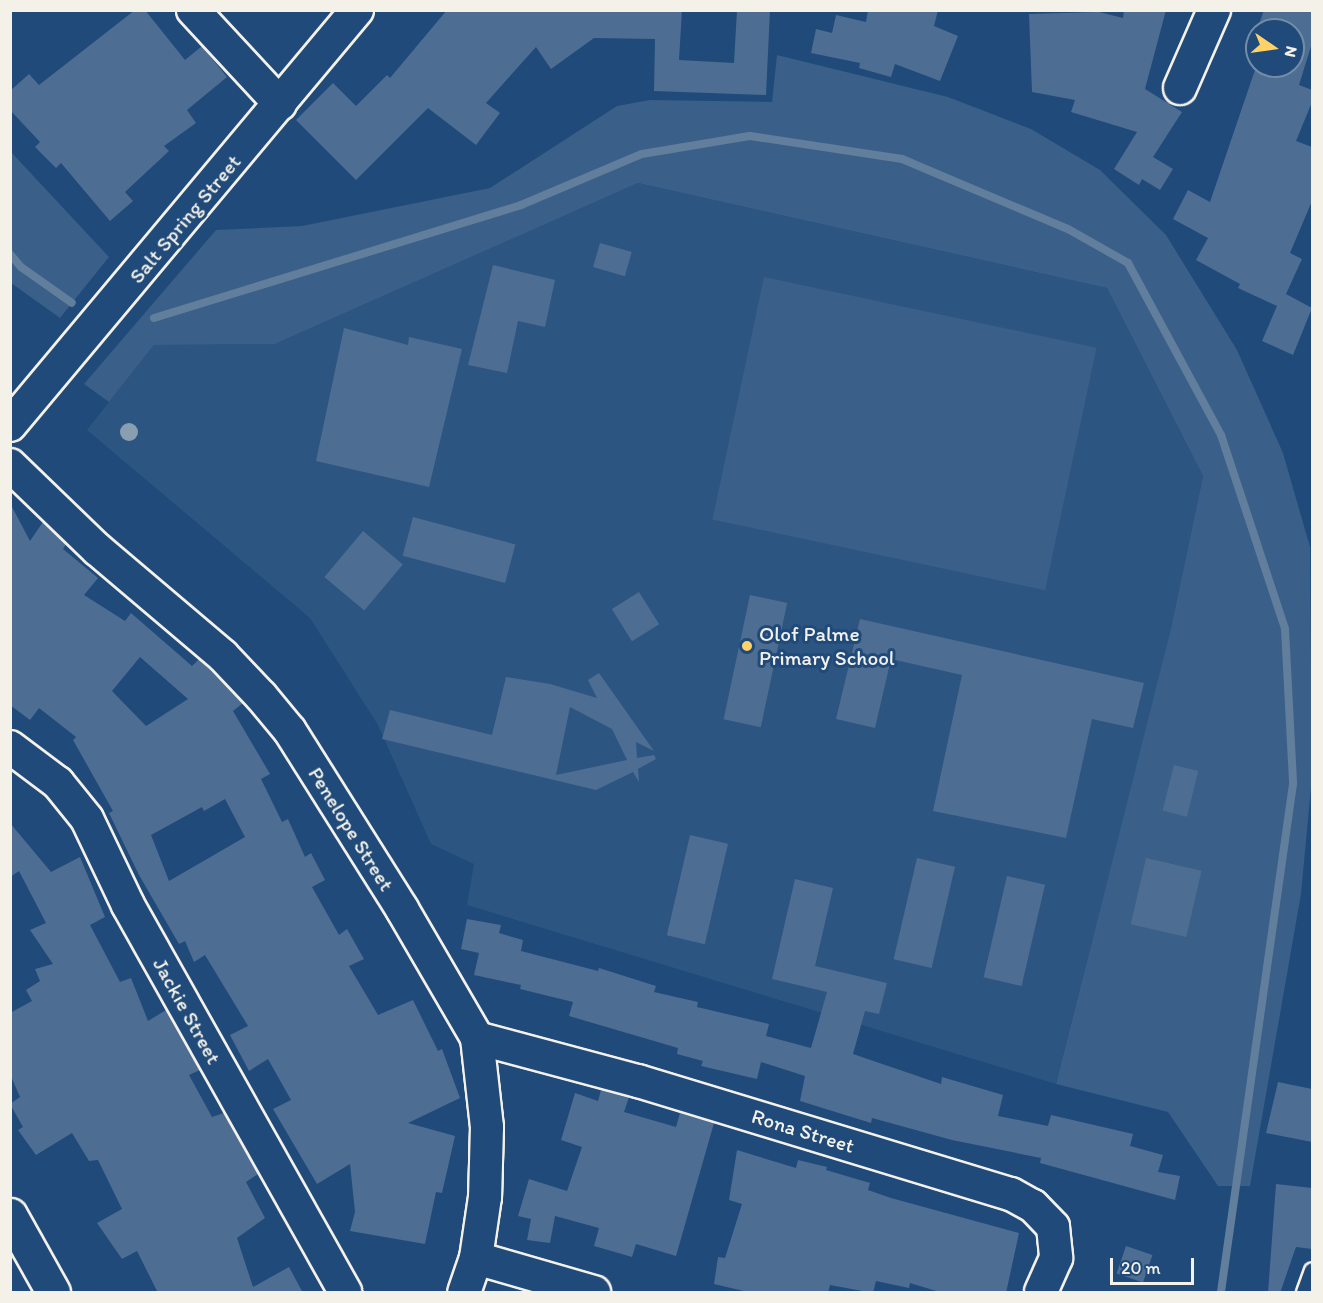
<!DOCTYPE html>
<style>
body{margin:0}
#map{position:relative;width:1323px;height:1303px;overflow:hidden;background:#1f4a7a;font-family:Itim,sans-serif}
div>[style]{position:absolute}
.built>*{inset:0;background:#2d5581}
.green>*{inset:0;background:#3a5f88;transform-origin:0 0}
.stream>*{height:8px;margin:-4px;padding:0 4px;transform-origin:4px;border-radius:4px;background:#627e9d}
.building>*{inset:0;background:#4d6e92;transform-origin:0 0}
.roads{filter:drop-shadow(2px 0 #f4f1e8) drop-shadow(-2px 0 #f4f1e8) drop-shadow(0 2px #f4f1e8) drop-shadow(0 -2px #f4f1e8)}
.lane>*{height:15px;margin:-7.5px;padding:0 7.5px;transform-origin:7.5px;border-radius:7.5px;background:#1f4a7a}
.street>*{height:32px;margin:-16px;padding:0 16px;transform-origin:16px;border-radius:16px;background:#1f4a7a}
.secondary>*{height:33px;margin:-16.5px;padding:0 16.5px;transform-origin:16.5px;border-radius:16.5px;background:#1f4a7a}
.trees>*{width:18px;height:18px;margin:-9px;border-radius:50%;background:#8a9eb1}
.dots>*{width:16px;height:16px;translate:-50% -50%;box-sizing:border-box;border:3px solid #1f4a7a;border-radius:50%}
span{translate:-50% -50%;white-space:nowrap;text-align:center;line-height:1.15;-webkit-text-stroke:6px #1f4a7a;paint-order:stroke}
.street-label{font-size:21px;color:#f4f1e8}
.poi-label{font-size:21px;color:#f4f1e8}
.left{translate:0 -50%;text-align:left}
.frame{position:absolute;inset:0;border:12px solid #f4f1e8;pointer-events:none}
.north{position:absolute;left:1245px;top:18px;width:60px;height:60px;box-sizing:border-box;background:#1f4a7a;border:2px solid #748da6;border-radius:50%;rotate:103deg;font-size:16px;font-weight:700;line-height:24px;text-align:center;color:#f4f1e8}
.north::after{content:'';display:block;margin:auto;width:21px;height:27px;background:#ffd166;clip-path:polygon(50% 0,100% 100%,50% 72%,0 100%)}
.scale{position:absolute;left:1110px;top:1258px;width:84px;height:27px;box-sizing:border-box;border:3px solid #f4f1e8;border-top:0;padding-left:8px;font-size:18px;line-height:21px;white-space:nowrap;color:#f4f1e8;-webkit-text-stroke:4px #1f4a7a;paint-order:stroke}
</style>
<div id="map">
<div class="built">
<div style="clip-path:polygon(638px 183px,1107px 288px,1203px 476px,1171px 628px,1056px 1084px,467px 905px,474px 864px,431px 844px,378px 725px,310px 618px,87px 430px,154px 345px,275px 344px)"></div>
</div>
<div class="green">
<div style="clip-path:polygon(777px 55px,948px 97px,1031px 129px,1100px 170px,1166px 235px,1237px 350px,1283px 453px,1310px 547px,1312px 777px,1301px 894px,1250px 1186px,1218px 1186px,1168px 1112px,1056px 1084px,1171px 628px,1203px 476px,1107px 288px,638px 183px,275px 344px,154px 345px,109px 402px,84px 384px,216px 230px,302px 226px,490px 188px,617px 106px,650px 100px,772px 102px)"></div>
<div style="clip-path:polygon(11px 152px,109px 257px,60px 318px,11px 283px)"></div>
<div style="left:764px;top:277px;width:340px;height:248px;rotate:12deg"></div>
</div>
<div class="stream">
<div style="left:10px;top:254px;width:17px;rotate:50deg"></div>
<div style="left:21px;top:267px;width:62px;rotate:35.2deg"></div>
<div style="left:154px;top:318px;width:384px;rotate:-17.1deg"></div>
<div style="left:521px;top:205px;width:131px;rotate:-22.9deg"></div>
<div style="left:642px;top:154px;width:109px;rotate:-9.5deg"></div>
<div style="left:750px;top:136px;width:154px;rotate:8.6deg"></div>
<div style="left:902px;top:159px;width:180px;rotate:22.9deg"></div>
<div style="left:1068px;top:229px;width:69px;rotate:29.5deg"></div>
<div style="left:1128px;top:263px;width:196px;rotate:61.6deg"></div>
<div style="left:1221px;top:435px;width:204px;rotate:71.7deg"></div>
<div style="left:1285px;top:629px;width:155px;rotate:87deg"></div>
<div style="left:1293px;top:784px;width:513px;rotate:98.07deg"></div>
</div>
<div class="building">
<div style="clip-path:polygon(135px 10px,145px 10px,185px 60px,202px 46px,227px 77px,187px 110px,196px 123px,164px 146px,169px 151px,125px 192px,133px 201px,110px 221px,61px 163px,56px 168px,35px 147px,40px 142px,10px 110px,10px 91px,29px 74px,39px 85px)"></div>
<div style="clip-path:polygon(447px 10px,682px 10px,679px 60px,734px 63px,737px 10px,770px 10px,766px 95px,654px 91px,655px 39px,594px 38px,551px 69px,536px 47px,486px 103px,500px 113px,476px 145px,428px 108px,356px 180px,296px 120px,333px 83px,356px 106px,387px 75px,390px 78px)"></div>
<div style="clip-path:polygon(868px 10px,938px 10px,934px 26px,958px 36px,940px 81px,895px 64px,891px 77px,859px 68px,860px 63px,811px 53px,816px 29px,832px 33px,836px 15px,866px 22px)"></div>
<div style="clip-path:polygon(1124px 10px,1166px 10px,1145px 89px,1182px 112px,1153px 157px,1173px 169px,1160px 190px,1142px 179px,1139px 185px,1114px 169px,1137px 132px,1071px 112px,1075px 100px,1032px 92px,1029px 14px,1099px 12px,1123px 18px)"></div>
<div style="clip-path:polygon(1264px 10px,1312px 10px,1312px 43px,1299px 85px,1312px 90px,1312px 102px,1296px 141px,1312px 147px,1312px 201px,1290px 253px,1302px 259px,1286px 294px,1312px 308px,1293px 355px,1262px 341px,1277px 306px,1238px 288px,1240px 284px,1196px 260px,1208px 238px,1173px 219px,1188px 190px,1210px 202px,1257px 64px,1293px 66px,1293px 30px,1257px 30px)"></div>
<div style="left:600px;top:243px;width:33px;height:25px;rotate:16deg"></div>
<div style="clip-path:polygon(493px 265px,555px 280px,545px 327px,518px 321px,507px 373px,468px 365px)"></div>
<div style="clip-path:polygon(344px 328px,408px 345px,409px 337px,462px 349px,429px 487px,316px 461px)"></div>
<div style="clip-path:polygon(evenodd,10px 503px,30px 541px,43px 522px,66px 544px,63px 549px,98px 578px,84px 595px,125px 621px,131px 613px,192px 666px,199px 659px,243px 703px,233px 711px,270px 774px,261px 779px,282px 822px,288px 819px,305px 857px,311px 853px,325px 880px,312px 887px,339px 935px,347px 929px,364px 959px,349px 966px,378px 1015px,413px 1000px,438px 1051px,442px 1049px,460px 1098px,408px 1123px,455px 1136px,442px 1193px,436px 1192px,425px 1244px,350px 1231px,355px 1212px,350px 1164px,317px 1184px,273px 1109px,291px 1100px,268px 1059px,249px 1071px,230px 1035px,248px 1026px,205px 955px,194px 962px,185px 941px,179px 944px,139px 875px,109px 813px,113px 811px,73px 740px,76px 737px,39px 708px,30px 720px,10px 705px,10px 503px,140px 657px,188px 699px,146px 726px,112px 691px,140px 657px,10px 503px,225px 799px,245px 837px,169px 881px,151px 835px,202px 807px,204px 811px,225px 799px)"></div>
<div style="left:413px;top:517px;width:106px;height:40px;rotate:15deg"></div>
<div style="left:363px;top:531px;width:52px;height:60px;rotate:40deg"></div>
<div style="left:639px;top:592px;width:38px;height:32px;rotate:58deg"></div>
<div style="left:750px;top:595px;width:38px;height:127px;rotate:12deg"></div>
<div style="clip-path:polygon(860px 619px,1144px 683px,1133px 728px,1092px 719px,1066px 838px,933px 811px,962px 675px,891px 659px,875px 728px,836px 719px)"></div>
<div style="clip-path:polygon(evenodd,599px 673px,654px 751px,636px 742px,637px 758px,654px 755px,656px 759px,638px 769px,639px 782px,633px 772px,596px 790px,382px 739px,390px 710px,492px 735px,506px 677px,550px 684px,597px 698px,588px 680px,599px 673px,570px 707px,612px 729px,627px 760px,556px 775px,570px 707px)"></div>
<div style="left:1174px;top:765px;width:25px;height:47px;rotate:14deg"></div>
<div style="clip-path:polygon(10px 823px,51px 872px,80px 857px,105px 917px,90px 925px,120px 982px,131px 978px,148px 1021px,166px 1010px,200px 1070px,189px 1075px,212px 1117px,224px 1113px,258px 1174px,246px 1182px,265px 1218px,237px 1238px,253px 1287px,289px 1267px,303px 1293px,158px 1293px,137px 1251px,122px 1259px,97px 1223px,122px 1209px,98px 1160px,89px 1161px,72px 1133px,36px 1155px,18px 1130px,23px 1127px,10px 1104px,20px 1097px,10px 1074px,10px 1013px,32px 1001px,26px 990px,40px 981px,35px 969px,53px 964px,30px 930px,46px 923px,19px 871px,10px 877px)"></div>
<div style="left:690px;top:835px;width:39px;height:103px;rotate:13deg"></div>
<div style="left:917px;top:858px;width:39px;height:104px;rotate:13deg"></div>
<div style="left:1146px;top:858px;width:57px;height:68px;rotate:13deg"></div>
<div style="left:1007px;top:876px;width:39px;height:104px;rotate:13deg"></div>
<div style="clip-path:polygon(795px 879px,833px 888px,815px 966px,887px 983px,879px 1014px,865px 1011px,853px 1054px,941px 1084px,942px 1077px,1003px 1095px,998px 1116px,1048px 1126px,1051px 1115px,1133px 1134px,1130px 1146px,1163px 1155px,1158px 1172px,1180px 1176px,1175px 1200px,1040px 1163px,1041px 1158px,952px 1140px,872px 1118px,871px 1123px,800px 1101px,805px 1076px,761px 1062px,757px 1079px,701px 1066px,703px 1061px,677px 1054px,678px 1048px,569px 1016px,573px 1002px,520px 989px,521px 985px,474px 975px,479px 953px,461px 949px,467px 919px,501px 925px,499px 933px,523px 940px,521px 951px,598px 971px,599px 968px,656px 986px,654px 992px,698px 1002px,697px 1007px,769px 1024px,766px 1036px,811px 1048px,827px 992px,772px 979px)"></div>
<div style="clip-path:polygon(1278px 1082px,1312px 1089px,1312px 1142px,1266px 1133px)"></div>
<div style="clip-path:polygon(601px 1090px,629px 1097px,624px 1112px,676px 1127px,680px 1113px,714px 1123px,676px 1256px,636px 1244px,632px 1257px,594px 1246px,599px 1228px,555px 1216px,550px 1243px,527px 1240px,531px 1219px,518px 1216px,529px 1179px,567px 1191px,582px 1147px,561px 1140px,575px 1093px,598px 1101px)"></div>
<div style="clip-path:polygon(737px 1150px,796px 1168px,798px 1160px,827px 1167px,826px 1170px,870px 1183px,868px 1190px,891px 1198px,1019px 1233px,1006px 1293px,943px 1293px,910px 1283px,909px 1288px,876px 1281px,873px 1293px,830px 1285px,828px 1293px,752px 1293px,714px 1284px,718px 1257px,725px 1258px,742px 1204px,729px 1200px)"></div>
<div style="clip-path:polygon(1276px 1184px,1312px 1188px,1312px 1249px,1296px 1247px,1280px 1293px,1268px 1293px)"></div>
<div style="left:1126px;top:1246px;width:28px;height:29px;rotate:19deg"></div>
</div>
<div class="roads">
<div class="lane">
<div style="left:1304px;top:1292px;width:23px;rotate:-70deg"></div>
</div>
<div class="street">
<div style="left:193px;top:10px;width:128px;rotate:47.2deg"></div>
<div style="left:1180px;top:88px;width:85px;rotate:-66.4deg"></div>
<div style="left:10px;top:425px;width:541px;rotate:-50.1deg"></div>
<div style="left:10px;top:465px;width:121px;rotate:44deg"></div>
<div style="left:97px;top:549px;width:165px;rotate:40.3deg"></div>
<div style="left:223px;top:656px;width:55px;rotate:46.5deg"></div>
<div style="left:261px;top:696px;width:45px;rotate:50.4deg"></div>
<div style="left:290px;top:731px;width:210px;rotate:57.8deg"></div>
<div style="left:402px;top:909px;width:149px;rotate:59.8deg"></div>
<div style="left:477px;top:1038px;width:90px;rotate:83.6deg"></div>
<div style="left:487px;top:1127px;width:70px;rotate:91.6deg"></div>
<div style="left:485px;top:1197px;width:62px;rotate:98.4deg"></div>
<div style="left:476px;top:1258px;width:36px;rotate:109deg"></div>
<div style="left:10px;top:747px;width:60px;rotate:36.9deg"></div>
<div style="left:58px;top:783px;width:46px;rotate:51.1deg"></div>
<div style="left:87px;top:819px;width:95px;rotate:64.5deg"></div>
<div style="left:128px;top:905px;width:444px;rotate:60.7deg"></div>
<div style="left:477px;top:1038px;width:167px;rotate:15deg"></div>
<div style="left:638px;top:1081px;width:390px;rotate:16.9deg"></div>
<div style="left:1011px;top:1194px;width:25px;rotate:29deg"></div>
<div style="left:1033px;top:1206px;width:29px;rotate:46deg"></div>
<div style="left:1053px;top:1227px;width:31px;rotate:84deg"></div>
<div style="left:1056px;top:1258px;width:37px;rotate:114deg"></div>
<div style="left:476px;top:1258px;width:123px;rotate:16.1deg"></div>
</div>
<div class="secondary">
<div style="left:10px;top:1215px;width:88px;rotate:60.8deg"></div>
</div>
</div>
<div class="trees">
<div style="left:129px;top:432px"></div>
</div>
<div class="dots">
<div style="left:747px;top:646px;background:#ffd166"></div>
</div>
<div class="street-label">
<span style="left:185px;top:219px;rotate:-50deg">Salt Spring Street</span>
<span style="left:351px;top:829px;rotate:58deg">Penelope Street</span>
<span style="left:187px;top:1011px;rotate:61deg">Jackie Street</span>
<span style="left:803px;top:1131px;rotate:17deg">Rona Street</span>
</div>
<div class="poi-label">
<span class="left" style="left:759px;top:646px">Olof Palme<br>Primary School</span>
</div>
<div class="frame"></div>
<div class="north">N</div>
<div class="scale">20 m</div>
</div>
